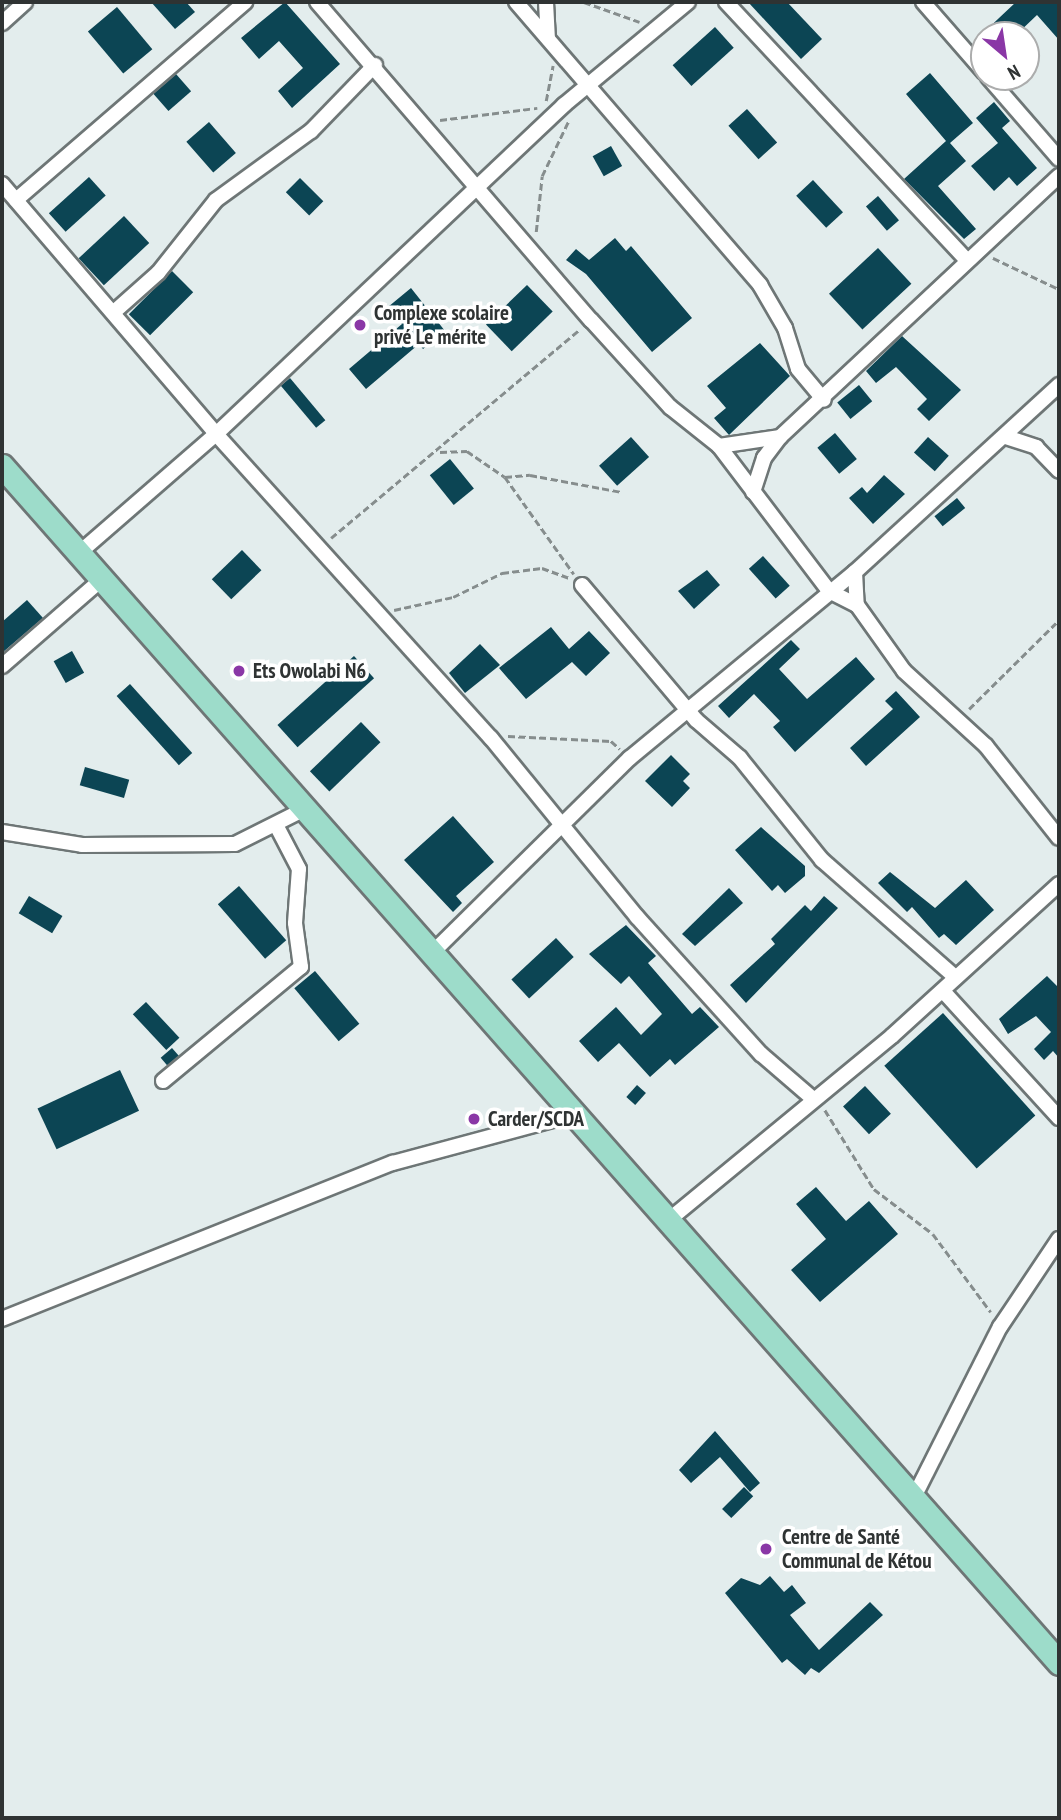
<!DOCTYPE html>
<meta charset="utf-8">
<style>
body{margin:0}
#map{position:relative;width:1061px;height:1820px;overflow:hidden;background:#e3eded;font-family:"PT Sans Narrow",sans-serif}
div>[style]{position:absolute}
.building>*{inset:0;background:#0c4554;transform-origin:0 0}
.path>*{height:2.5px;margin-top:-1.25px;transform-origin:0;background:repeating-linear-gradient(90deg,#868d8d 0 7px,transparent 0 10.5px)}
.roads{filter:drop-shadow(2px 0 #6e7676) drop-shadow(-2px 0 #6e7676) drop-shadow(0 2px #6e7676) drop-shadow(0 -2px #6e7676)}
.street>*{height:14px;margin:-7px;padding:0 7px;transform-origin:7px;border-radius:7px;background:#fff}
.primary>*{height:23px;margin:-11.5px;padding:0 11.5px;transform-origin:11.5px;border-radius:11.5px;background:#9ddcca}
.dots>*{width:19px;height:19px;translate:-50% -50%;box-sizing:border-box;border:4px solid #fff;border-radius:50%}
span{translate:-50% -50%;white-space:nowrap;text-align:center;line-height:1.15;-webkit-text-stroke:7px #fff;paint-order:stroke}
.poi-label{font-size:21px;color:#2f3333;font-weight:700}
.left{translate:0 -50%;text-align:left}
.frame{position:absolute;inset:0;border:4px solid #2f3333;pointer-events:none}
.north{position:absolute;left:970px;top:21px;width:70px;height:70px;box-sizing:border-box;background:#fff;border:2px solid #acadad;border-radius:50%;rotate:151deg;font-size:19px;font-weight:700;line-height:28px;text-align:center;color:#2f3333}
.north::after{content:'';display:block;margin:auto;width:24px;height:32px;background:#8a37a6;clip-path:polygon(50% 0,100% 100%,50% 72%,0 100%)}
</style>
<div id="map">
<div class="building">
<div style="clip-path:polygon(151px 2px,186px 2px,195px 12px,175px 29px)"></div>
<div style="clip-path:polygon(285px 2px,340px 64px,292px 108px,278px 91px,303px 68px,279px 41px,259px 59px,241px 38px)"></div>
<div style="clip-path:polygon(748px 2px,787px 2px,822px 39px,801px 59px)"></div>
<div style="clip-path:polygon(1016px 2px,1059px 2px,1059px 40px,1037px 15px,1016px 35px,981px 35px)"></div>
<div style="left:117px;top:7px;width:55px;height:38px;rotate:50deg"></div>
<div style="left:715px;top:27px;width:28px;height:57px;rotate:48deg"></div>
<div style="clip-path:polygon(930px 73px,973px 123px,950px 143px,966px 161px,938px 186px,976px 229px,964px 239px,904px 179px,946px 141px,906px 94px)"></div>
<div style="left:176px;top:74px;width:23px;height:30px;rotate:49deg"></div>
<div style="clip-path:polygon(994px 102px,1010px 121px,1002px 128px,1037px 168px,1017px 186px,1009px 177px,994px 191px,971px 166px,998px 143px,976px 118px)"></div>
<div style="left:747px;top:109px;width:45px;height:25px;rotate:48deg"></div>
<div style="left:209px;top:122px;width:41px;height:30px;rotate:49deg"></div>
<div style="left:611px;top:146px;width:23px;height:21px;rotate:61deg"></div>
<div style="left:89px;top:177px;width:25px;height:54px;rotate:48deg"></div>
<div style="left:300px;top:178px;width:33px;height:20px;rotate:45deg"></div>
<div style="left:813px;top:180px;width:44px;height:23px;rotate:47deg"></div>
<div style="left:878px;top:196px;width:32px;height:16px;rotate:49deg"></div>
<div style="left:124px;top:216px;width:37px;height:62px;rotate:47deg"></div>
<div style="clip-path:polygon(615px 238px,626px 251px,631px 246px,692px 318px,652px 352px,586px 274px,566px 260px,576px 249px,589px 260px)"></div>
<div style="left:878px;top:248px;width:49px;height:67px;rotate:47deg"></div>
<div style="left:172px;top:271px;width:30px;height:61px;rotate:45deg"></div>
<div style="left:527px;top:285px;width:37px;height:57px;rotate:46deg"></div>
<div style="clip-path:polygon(411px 288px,445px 331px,423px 349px,419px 344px,366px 389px,349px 369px,402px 324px,388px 307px)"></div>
<div style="clip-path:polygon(902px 336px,961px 390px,929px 421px,917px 409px,927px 399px,896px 367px,876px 383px,866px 371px)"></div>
<div style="clip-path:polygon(760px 343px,790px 376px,729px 435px,714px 418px,726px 408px,707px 386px)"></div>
<div style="left:290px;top:378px;width:55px;height:12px;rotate:50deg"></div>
<div style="left:859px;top:385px;width:21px;height:28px;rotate:51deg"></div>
<div style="left:835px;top:433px;width:34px;height:23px;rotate:50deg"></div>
<div style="left:631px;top:437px;width:27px;height:43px;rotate:48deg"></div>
<div style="left:928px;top:437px;width:28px;height:21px;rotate:42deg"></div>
<div style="left:450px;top:459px;width:38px;height:26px;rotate:51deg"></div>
<div style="clip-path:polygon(884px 475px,905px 494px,873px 524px,849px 498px,862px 487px,867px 493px)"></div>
<div style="left:957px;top:498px;width:13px;height:29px;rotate:51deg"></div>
<div style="left:242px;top:550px;width:28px;height:42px;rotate:46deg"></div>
<div style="left:763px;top:556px;width:40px;height:19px;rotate:48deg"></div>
<div style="clip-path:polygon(707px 570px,720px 585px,694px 609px,678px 591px)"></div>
<div style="clip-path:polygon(27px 600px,43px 618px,2px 653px,2px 622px)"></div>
<div style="clip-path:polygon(551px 627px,569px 649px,589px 631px,610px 653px,586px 676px,572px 662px,526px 699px,499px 668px)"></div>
<div style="clip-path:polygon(791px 640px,800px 649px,779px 669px,807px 699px,856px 657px,875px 679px,795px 752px,773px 727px,780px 721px,754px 694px,729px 718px,718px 706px)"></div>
<div style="clip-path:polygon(480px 644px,500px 665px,465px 693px,449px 673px)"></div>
<div style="left:72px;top:651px;width:25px;height:21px;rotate:61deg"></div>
<div style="left:354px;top:656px;width:30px;height:103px;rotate:48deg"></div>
<div style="left:130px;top:684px;width:93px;height:18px;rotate:48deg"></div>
<div style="clip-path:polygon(896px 691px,920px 717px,866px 766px,850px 748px,893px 709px,885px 701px)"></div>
<div style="left:361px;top:722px;width:28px;height:71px;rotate:46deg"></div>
<div style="clip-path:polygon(671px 755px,690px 774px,683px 781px,690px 788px,672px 807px,645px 781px)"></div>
<div style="left:85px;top:767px;width:46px;height:19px;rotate:16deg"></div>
<div style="clip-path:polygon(453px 816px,494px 862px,456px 896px,462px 903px,453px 912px,404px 860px)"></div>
<div style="clip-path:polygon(761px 827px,805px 866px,805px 876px,785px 893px,778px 885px,772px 891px,735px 850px)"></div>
<div style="clip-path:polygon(890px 872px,935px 908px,966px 880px,994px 910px,956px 945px,944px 934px,939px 938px,912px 907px,907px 912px,878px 883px)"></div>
<div style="left:239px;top:886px;width:72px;height:28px;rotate:49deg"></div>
<div style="clip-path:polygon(729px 888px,743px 903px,695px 946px,682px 934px)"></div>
<div style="left:29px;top:896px;width:39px;height:20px;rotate:31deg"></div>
<div style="clip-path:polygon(824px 896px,838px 908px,746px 1003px,730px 985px,775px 944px,771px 939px,805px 905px,811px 911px)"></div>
<div style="clip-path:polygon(626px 925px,656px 956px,648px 963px,692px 1014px,700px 1007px,719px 1027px,675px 1065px,670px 1059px,650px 1077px,619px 1043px,598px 1062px,579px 1041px,616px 1007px,641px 1035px,662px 1014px,629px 976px,621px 984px,589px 954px)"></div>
<div style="left:556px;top:938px;width:26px;height:61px;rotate:47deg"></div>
<div style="left:315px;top:971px;width:69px;height:27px;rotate:50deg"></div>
<div style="clip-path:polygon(1047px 976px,1059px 988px,1059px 1058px,1053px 1051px,1044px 1060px,1034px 1049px,1051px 1032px,1036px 1016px,1008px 1034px,999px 1019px)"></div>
<div style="left:146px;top:1002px;width:49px;height:18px;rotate:47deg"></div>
<div style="left:943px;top:1013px;width:138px;height:79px;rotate:48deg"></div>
<div style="left:172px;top:1048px;width:11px;height:15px;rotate:49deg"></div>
<div style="left:120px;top:1070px;width:45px;height:91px;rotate:65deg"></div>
<div style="left:637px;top:1085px;width:12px;height:16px;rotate:42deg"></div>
<div style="left:865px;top:1086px;width:38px;height:30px;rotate:47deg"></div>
<div style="clip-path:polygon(816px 1187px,846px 1221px,869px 1201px,898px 1234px,820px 1302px,791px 1270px,826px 1239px,796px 1204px)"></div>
<div style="clip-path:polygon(715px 1431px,760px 1483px,750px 1492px,720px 1457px,691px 1483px,679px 1470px)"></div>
<div style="left:744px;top:1487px;width:13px;height:31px;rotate:45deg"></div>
<div style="clip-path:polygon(770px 1576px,784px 1592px,792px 1585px,806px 1603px,790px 1615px,819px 1650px,870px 1602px,883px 1615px,819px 1673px,811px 1668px,805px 1675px,787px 1659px,782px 1663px,725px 1593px,741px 1578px,760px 1585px)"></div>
</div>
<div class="path">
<div style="left:584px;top:2px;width:59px;rotate:19.7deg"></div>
<div style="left:546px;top:101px;width:36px;rotate:-79deg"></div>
<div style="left:440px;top:120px;width:98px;rotate:-7.1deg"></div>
<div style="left:536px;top:232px;width:56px;rotate:-83.9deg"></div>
<div style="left:542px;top:176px;width:60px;rotate:-64.3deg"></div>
<div style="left:993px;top:258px;width:73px;rotate:25.2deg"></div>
<div style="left:440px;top:452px;width:27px;rotate:-2deg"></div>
<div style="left:467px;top:451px;width:46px;rotate:34.4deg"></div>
<div style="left:505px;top:477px;width:119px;rotate:54.6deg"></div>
<div style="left:505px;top:477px;width:25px;rotate:-5deg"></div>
<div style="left:530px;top:475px;width:94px;rotate:10.5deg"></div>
<div style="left:331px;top:538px;width:325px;rotate:-40deg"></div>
<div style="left:394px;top:610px;width:60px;rotate:-12.4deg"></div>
<div style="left:453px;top:597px;width:55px;rotate:-26.1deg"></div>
<div style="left:502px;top:573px;width:40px;rotate:-7.1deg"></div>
<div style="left:542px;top:568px;width:30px;rotate:20deg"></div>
<div style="left:969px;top:709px;width:127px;rotate:-44.7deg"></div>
<div style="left:508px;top:736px;width:103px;rotate:2.8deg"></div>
<div style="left:611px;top:741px;width:12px;rotate:42deg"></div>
<div style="left:825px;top:1110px;width:93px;rotate:58.2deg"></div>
<div style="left:874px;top:1189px;width:74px;rotate:37.3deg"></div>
<div style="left:933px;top:1234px;width:97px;rotate:53.4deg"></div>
</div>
<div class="roads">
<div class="street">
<div style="left:317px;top:2px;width:420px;rotate:49.3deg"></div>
<div style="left:591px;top:320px;width:118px;rotate:47.8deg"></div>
<div style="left:670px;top:407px;width:63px;rotate:38.5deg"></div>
<div style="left:719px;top:446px;width:182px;rotate:52.8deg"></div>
<div style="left:829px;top:591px;width:31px;rotate:27deg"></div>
<div style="left:516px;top:2px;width:374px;rotate:49.2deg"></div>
<div style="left:760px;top:285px;width:50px;rotate:59.8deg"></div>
<div style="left:785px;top:328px;width:43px;rotate:72.4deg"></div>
<div style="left:798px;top:369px;width:40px;rotate:50deg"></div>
<div style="left:546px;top:2px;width:36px;rotate:87deg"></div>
<div style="left:726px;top:2px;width:350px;rotate:47deg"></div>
<div style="left:923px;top:2px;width:93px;rotate:48.9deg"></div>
<div style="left:2px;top:23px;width:31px;rotate:-42deg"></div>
<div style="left:988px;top:77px;width:108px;rotate:49.1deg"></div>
<div style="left:2px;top:184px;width:329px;rotate:49.4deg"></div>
<div style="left:216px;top:434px;width:410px;rotate:47.9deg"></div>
<div style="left:491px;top:738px;width:231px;rotate:50.8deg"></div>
<div style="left:637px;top:917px;width:185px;rotate:47.9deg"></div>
<div style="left:761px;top:1054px;width:67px;rotate:40.8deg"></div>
<div style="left:16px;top:200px;width:303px;rotate:-40.8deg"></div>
<div style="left:114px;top:312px;width:59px;rotate:-41.6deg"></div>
<div style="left:158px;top:273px;width:93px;rotate:-51.5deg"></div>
<div style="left:216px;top:200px;width:117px;rotate:-36deg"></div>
<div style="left:311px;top:131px;width:92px;rotate:-45.9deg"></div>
<div style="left:1006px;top:437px;width:32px;rotate:18deg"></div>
<div style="left:1036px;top:447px;width:33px;rotate:46deg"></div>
<div style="left:719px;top:446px;width:62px;rotate:-8.4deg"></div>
<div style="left:753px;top:492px;width:36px;rotate:-72deg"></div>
<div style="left:764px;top:458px;width:26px;rotate:-53deg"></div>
<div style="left:780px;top:437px;width:382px;rotate:-43.1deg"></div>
<div style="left:79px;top:553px;width:181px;rotate:-41deg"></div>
<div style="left:216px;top:434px;width:479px;rotate:-43.4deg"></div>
<div style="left:564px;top:105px;width:161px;rotate:-39.7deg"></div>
<div style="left:855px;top:572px;width:33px;rotate:87deg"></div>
<div style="left:857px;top:605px;width:81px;rotate:54.5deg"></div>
<div style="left:904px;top:671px;width:111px;rotate:42.4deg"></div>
<div style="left:986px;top:746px;width:117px;rotate:51.6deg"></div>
<div style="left:582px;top:585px;width:177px;rotate:49.8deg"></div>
<div style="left:696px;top:720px;width:58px;rotate:40.8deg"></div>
<div style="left:740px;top:758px;width:131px;rotate:51.2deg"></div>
<div style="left:822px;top:860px;width:177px;rotate:41.3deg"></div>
<div style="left:2px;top:666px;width:133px;rotate:-41deg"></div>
<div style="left:2px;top:832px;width:81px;rotate:9.2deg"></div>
<div style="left:82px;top:845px;width:153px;rotate:-0.4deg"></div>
<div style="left:235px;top:844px;width:78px;rotate:-26.6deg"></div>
<div style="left:433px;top:952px;width:276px;rotate:-44.6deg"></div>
<div style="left:630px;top:758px;width:292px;rotate:-39.6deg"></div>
<div style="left:855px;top:572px;width:277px;rotate:-42.5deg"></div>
<div style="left:943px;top:991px;width:172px;rotate:47.6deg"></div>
<div style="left:163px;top:1081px;width:179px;rotate:-39.6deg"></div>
<div style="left:301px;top:967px;width:44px;rotate:-97.8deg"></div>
<div style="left:295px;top:923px;width:54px;rotate:-85.8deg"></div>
<div style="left:299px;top:869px;width:47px;rotate:-117.6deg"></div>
<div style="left:670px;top:1219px;width:288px;rotate:-39.5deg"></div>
<div style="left:892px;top:1036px;width:226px;rotate:-42.3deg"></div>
<div style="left:2px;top:1319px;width:421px;rotate:-21.8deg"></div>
<div style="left:393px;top:1163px;width:192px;rotate:-15.1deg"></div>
<div style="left:915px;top:1495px;width:188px;rotate:-63.2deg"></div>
<div style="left:1000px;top:1327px;width:106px;rotate:-56.2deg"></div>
</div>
<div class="primary">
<div style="left:2px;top:466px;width:1597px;rotate:48.55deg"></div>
</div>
</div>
<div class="dots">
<div style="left:360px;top:325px;background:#8a37a6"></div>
<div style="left:239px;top:671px;background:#8a37a6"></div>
<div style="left:474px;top:1119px;background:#8a37a6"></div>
<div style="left:766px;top:1549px;background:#8a37a6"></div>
</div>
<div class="poi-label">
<span class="left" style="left:374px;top:325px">Complexe scolaire<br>privé Le mérite</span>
<span class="left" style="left:253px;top:671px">Ets Owolabi N6</span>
<span class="left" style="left:488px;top:1119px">Carder/SCDA</span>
<span class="left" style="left:782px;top:1549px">Centre de Santé<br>Communal de Kétou</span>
</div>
<div class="frame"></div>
<div class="north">N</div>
</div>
